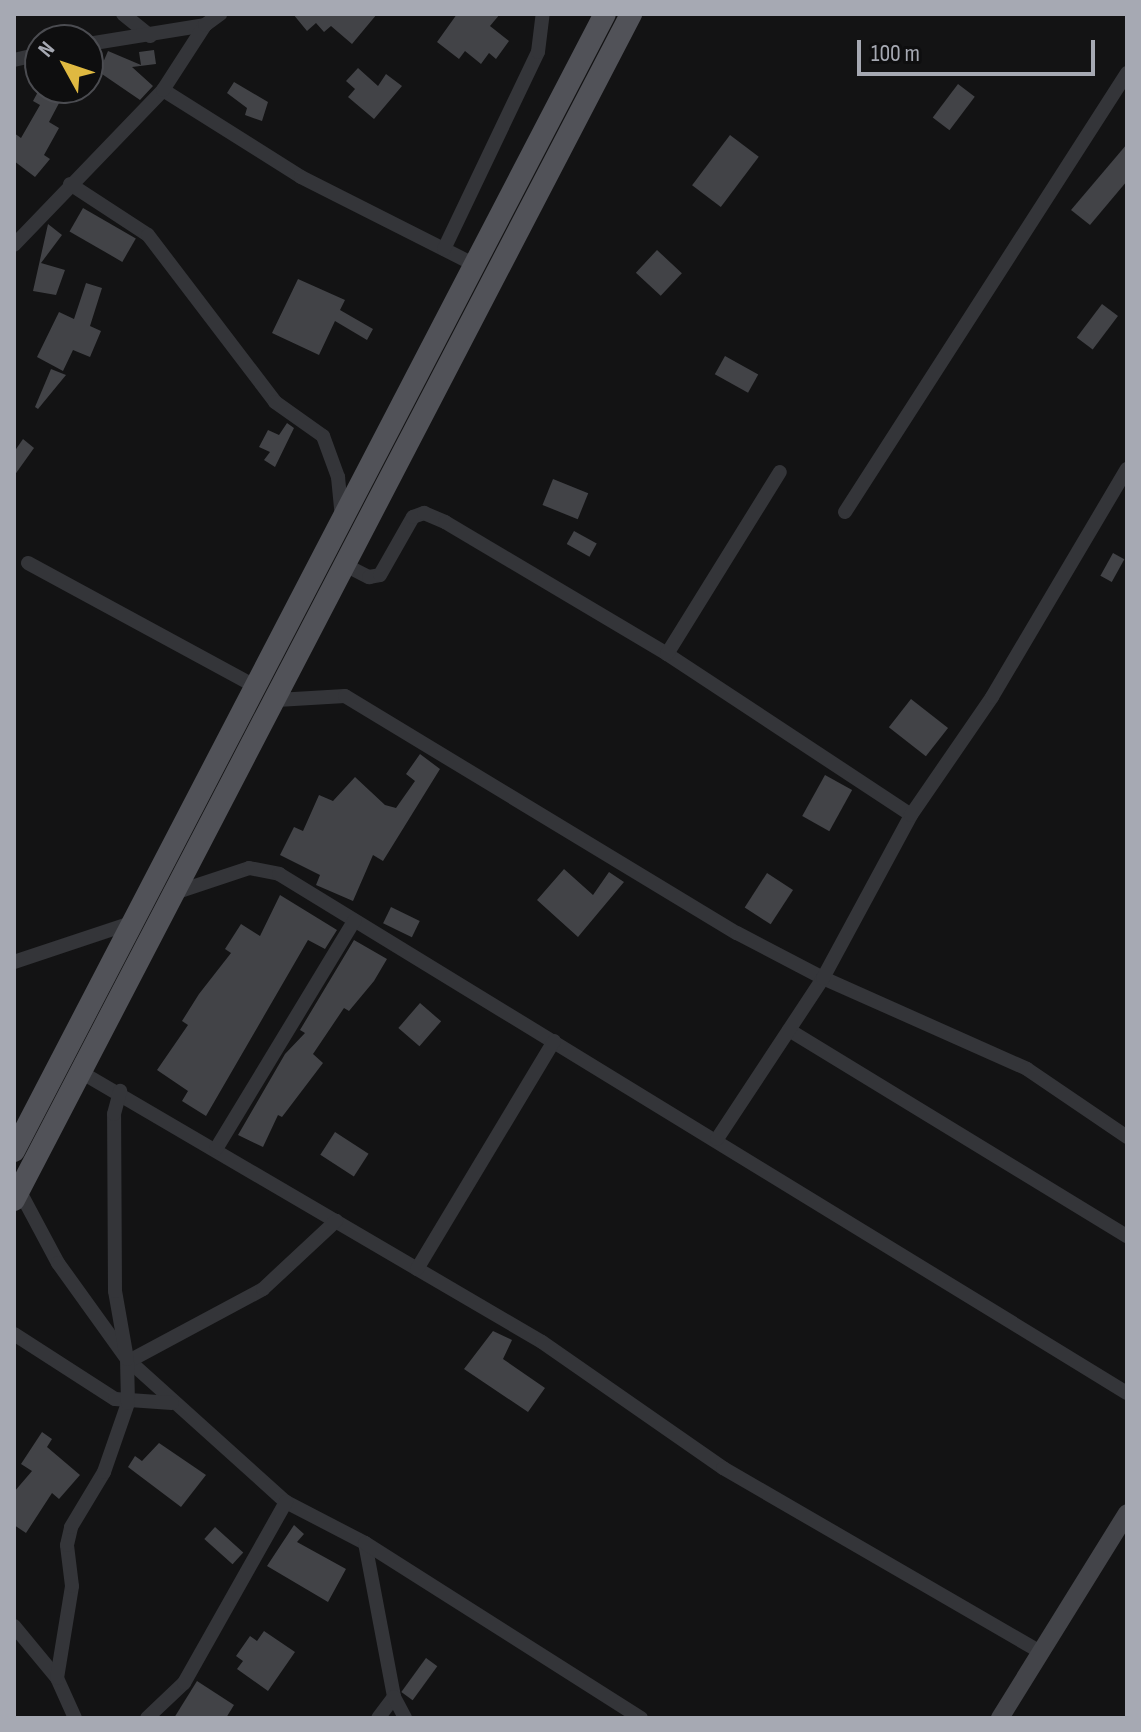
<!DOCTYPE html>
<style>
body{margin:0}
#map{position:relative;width:1141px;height:1732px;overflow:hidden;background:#131314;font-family:"Sofia Sans Condensed",sans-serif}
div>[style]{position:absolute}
.building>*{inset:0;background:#424347;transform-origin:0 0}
.street>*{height:14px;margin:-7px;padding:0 7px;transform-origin:7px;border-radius:7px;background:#343539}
.secondary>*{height:18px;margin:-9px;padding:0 9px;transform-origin:9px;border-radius:9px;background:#434449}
.primary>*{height:22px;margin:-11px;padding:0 11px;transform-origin:11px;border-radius:11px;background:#515258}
span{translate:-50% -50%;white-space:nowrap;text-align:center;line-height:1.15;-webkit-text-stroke:6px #0e0e0f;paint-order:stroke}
.frame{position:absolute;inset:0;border:16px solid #a6a9b3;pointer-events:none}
.north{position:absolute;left:24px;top:24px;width:80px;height:80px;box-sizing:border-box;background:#0e0e0f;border:2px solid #4b4c51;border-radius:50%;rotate:310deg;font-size:22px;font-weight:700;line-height:32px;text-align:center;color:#a6a9b3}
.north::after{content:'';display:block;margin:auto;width:28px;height:36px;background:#dfb941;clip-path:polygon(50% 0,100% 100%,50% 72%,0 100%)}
.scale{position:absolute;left:857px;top:40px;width:238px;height:36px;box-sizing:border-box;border:4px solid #a6a9b3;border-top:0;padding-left:10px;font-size:24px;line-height:28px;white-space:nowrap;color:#a6a9b3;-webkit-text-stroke:6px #0e0e0f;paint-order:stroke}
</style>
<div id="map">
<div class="building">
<div style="clip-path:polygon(293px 14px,377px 14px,352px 44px,331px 26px,324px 32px,316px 23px,307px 31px)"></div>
<div style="clip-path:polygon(457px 14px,500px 14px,490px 26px,509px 41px,496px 59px,489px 53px,481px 64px,465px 51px,459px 59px,437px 42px)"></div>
<div style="clip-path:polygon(154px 50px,156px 64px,132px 67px,153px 86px,140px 100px,99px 72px,108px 51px,141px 65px,139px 52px)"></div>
<div style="clip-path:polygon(358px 68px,378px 86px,386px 74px,402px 86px,374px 119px,348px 97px,355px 89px,346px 81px)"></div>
<div style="clip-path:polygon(234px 82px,268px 102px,262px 121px,245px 115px,247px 108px,227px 93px)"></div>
<div style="left:958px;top:84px;width:21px;height:42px;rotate:37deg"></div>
<div style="clip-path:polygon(40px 88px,67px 88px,49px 122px,59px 128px,44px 155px,50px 159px,35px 177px,14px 161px,14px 133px,21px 138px,40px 105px,33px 101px)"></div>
<div style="left:730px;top:135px;width:36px;height:63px;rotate:37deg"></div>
<div style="clip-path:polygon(1127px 144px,1127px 181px,1090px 225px,1071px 210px)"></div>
<div style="left:83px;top:208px;width:61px;height:27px;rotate:30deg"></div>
<div style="clip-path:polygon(48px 224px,62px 235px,41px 263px,65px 270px,56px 295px,33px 291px)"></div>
<div style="left:657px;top:250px;width:34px;height:31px;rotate:43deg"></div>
<div style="clip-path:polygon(298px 279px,345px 300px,340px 310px,373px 329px,367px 340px,335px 321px,319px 355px,272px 333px)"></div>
<div style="clip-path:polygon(86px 283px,102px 288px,90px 326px,101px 331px,90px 357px,73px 350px,63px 371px,37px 357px,59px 312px,74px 319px)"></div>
<div style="left:1102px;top:304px;width:20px;height:42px;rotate:37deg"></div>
<div style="left:725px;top:356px;width:38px;height:21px;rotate:29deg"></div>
<div style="clip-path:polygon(51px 369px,66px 375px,38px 409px,35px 407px)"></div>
<div style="clip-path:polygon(287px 423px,294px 428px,275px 467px,264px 460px,270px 452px,259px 447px,268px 430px,279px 435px)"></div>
<div style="clip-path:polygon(23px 439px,34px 448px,14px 476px,14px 452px)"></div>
<div style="left:553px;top:479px;width:38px;height:28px;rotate:22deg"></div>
<div style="left:574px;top:531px;width:26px;height:15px;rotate:29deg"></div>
<div style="left:1113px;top:553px;width:13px;height:26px;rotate:29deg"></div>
<div style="left:911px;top:699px;width:47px;height:36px;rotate:38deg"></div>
<div style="clip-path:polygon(420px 754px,440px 769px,383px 861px,373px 855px,353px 901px,316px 885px,320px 875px,280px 855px,294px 827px,303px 831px,319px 795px,333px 801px,355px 777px,385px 805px,396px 808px,415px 781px,406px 774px)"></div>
<div style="left:825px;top:775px;width:31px;height:47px;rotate:29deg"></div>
<div style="clip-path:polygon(564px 869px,593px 895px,609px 872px,624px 882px,578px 937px,537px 900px)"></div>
<div style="left:767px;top:873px;width:31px;height:41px;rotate:33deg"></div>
<div style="clip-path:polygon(280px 895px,337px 930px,325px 949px,308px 940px,206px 1116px,182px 1101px,188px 1091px,157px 1070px,188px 1025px,182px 1021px,199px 994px,231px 953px,225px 949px,241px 924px,260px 936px)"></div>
<div style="left:391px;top:907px;width:32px;height:18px;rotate:26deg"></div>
<div style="clip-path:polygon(354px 940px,387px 959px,374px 981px,349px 1011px,344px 1008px,313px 1054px,323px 1063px,282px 1117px,278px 1115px,263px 1147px,238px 1135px,285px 1054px,305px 1033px,300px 1030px)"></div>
<div style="left:420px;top:1003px;width:28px;height:33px;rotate:41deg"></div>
<div style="left:335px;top:1132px;width:40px;height:27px;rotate:33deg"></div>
<div style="clip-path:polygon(493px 1331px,512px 1340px,503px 1359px,545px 1388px,528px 1412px,464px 1369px)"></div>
<div style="clip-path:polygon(42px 1432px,52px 1439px,47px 1447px,80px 1475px,59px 1499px,52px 1493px,26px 1533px,14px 1525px,14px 1492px,32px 1471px,21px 1464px)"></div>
<div style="clip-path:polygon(159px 1443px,206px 1475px,181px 1507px,128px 1467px,135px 1456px,142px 1461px)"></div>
<div style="clip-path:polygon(294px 1525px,304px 1534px,297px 1542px,346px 1569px,328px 1602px,267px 1566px)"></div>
<div style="left:215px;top:1527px;width:38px;height:16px;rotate:42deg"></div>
<div style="clip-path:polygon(264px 1631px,295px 1652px,268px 1691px,237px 1669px,243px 1661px,236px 1656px,250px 1636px,257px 1641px)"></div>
<div style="left:426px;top:1658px;width:14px;height:42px;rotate:36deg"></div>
<div style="clip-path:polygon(197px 1681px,234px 1705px,226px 1718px,174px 1718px)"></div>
</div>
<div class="street">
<div style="left:123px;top:14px;width:35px;rotate:39deg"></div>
<div style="left:88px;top:44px;width:119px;rotate:-9.2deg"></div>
<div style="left:14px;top:60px;width:27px;rotate:-13deg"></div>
<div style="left:163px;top:90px;width:163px;rotate:32.2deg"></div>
<div style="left:301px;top:177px;width:195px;rotate:26.8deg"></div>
<div style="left:70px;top:184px;width:93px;rotate:33.2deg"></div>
<div style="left:148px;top:235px;width:210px;rotate:52.7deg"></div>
<div style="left:275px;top:402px;width:59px;rotate:35.3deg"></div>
<div style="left:323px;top:436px;width:44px;rotate:69.9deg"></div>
<div style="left:338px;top:477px;width:41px;rotate:84.4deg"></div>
<div style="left:14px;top:245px;width:215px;rotate:-46.1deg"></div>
<div style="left:163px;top:90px;width:77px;rotate:-57.1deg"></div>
<div style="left:205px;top:25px;width:19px;rotate:-36deg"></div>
<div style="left:444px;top:249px;width:218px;rotate:-64.5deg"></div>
<div style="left:538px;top:52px;width:38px;rotate:-83deg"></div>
<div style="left:845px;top:512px;width:522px;rotate:-57.28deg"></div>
<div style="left:28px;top:563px;width:258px;rotate:28.5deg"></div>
<div style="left:345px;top:565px;width:27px;rotate:27deg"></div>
<div style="left:369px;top:577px;width:11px;rotate:-10deg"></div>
<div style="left:380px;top:575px;width:67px;rotate:-60.4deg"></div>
<div style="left:413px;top:517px;width:12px;rotate:-20deg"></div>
<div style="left:424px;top:513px;width:23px;rotate:23deg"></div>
<div style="left:445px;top:522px;width:258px;rotate:30.7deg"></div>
<div style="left:667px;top:654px;width:292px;rotate:33.4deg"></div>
<div style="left:667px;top:654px;width:214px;rotate:-58.2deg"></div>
<div style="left:277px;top:700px;width:68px;rotate:-3.4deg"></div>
<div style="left:345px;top:696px;width:458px;rotate:31.2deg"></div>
<div style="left:737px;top:933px;width:97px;rotate:27.6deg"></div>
<div style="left:823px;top:978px;width:223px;rotate:24deg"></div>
<div style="left:1027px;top:1069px;width:121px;rotate:34.2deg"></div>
<div style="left:174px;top:893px;width:79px;rotate:-18.4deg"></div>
<div style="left:249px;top:868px;width:31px;rotate:11deg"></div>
<div style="left:279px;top:874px;width:994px;rotate:31.47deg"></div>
<div style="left:14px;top:962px;width:123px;rotate:-18.4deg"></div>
<div style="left:789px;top:1030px;width:396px;rotate:31.4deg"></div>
<div style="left:79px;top:1071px;width:536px;rotate:30.34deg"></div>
<div style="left:542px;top:1342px;width:221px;rotate:34.8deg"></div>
<div style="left:723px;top:1468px;width:367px;rotate:30.1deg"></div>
<div style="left:717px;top:1139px;width:193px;rotate:-56.6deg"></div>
<div style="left:823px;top:978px;width:185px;rotate:-61.6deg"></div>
<div style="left:911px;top:815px;width:143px;rotate:-55.5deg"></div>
<div style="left:992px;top:697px;width:265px;rotate:-59.4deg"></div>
<div style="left:216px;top:1149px;width:267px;rotate:-58.8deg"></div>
<div style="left:19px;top:1190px;width:83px;rotate:61.9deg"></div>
<div style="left:58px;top:1263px;width:118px;rotate:54.3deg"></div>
<div style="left:127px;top:1359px;width:214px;rotate:42deg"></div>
<div style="left:286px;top:1502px;width:89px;rotate:27.4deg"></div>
<div style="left:365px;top:1543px;width:157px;rotate:79.3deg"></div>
<div style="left:394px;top:1697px;width:26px;rotate:127deg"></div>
<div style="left:417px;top:1269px;width:266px;rotate:-59deg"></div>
<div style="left:14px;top:1334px;width:120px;rotate:32.8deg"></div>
<div style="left:115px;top:1399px;width:57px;rotate:4deg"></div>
<div style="left:129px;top:1361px;width:152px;rotate:-28.2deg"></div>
<div style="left:263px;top:1289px;width:100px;rotate:-43deg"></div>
<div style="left:365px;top:1543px;width:327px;rotate:32.4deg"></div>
<div style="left:14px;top:1626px;width:67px;rotate:50.4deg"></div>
<div style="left:57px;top:1678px;width:44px;rotate:65.8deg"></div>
<div style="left:57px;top:1678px;width:93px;rotate:-80.7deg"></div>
<div style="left:72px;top:1586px;width:41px;rotate:-97deg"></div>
<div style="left:67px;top:1545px;width:18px;rotate:-77deg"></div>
<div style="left:71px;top:1527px;width:64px;rotate:-59deg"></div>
<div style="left:104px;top:1472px;width:73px;rotate:-70.8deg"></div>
<div style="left:128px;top:1403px;width:44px;rotate:-91.3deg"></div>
<div style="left:127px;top:1359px;width:69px;rotate:-100deg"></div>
<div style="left:115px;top:1291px;width:177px;rotate:-90.3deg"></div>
<div style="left:114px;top:1114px;width:24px;rotate:-75deg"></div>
<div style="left:394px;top:1697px;width:24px;rotate:62deg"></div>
<div style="left:147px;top:1718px;width:51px;rotate:-43.4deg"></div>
<div style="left:184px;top:1683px;width:208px;rotate:-60.6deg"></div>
</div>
<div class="secondary">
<div style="left:1000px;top:1718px;width:241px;rotate:-58.2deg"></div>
</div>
<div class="primary">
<div style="left:14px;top:1151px;width:1281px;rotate:-62.54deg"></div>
<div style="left:14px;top:1200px;width:1337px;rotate:-62.51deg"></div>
</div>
<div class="frame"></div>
<div class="north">N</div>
<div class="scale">100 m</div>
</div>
